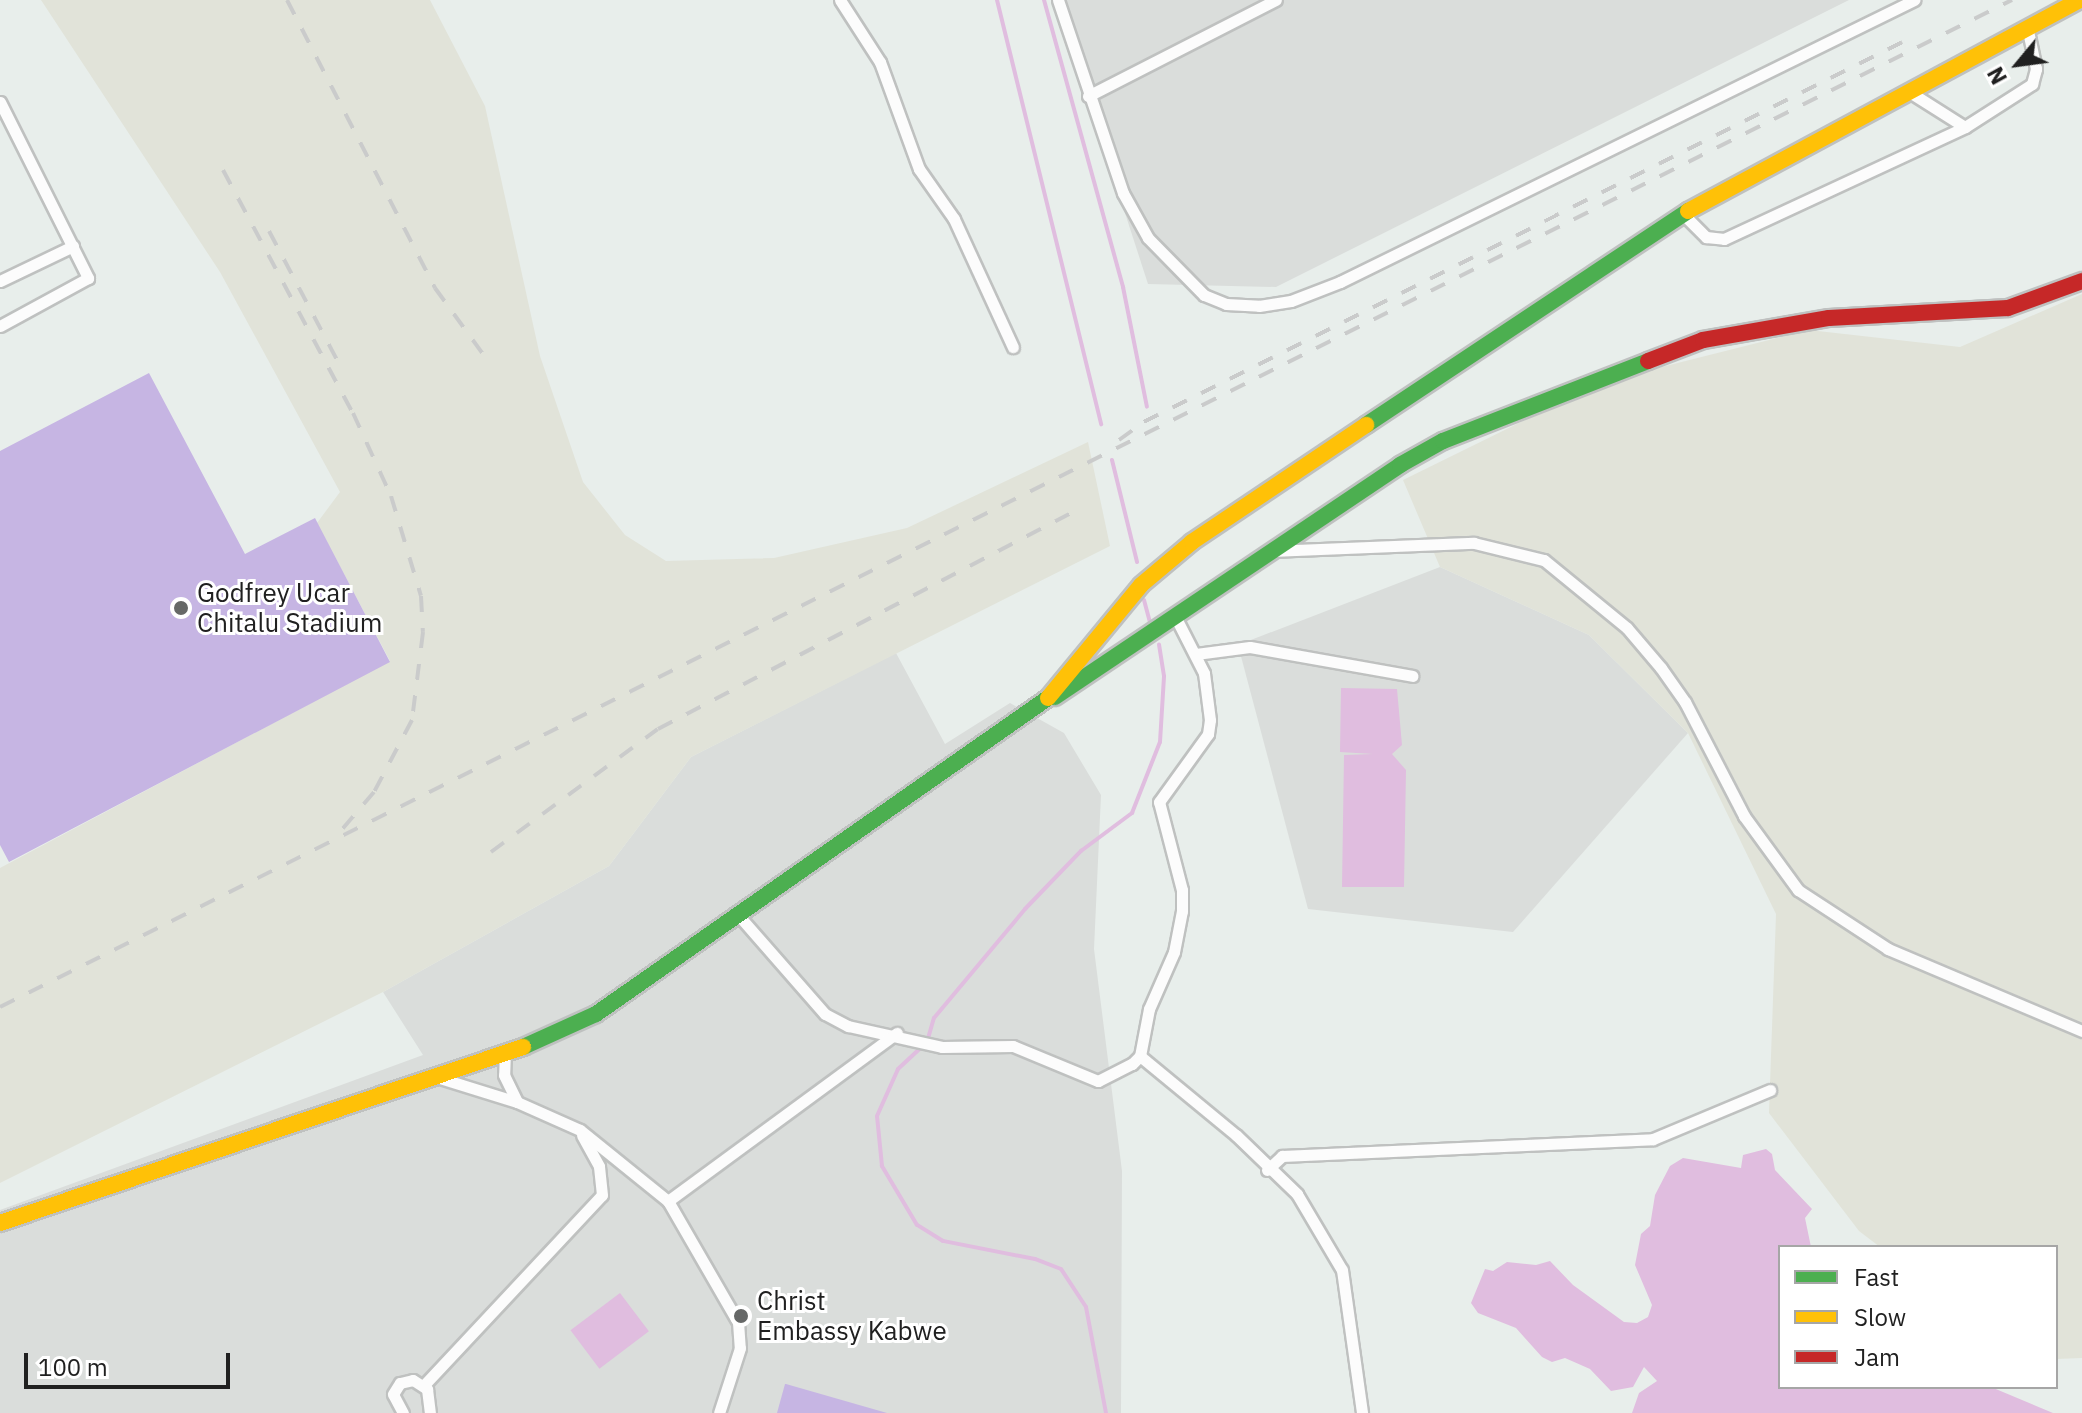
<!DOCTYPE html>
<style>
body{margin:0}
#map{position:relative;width:2082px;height:1413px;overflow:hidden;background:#e8eeeb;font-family:"IBM Plex Sans",sans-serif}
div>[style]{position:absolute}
.residential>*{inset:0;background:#dadddb}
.industrial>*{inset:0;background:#e1e3d9}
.pitch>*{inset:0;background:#c6b5e3}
.water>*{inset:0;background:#e0bddf;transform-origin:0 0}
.stream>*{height:4px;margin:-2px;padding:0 2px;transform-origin:2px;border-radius:2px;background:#e0bddf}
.roads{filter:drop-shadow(2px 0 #bfc1c0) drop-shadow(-2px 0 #bfc1c0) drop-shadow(0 2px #bfc1c0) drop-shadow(0 -2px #bfc1c0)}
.street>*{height:11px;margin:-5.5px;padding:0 5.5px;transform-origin:5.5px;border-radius:5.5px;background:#fcfcfc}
.fast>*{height:16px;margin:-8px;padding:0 8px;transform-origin:8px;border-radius:8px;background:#4caf50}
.slow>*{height:16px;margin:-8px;padding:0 8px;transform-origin:8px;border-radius:8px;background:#ffc107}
.jam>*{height:16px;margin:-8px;padding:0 8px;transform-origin:8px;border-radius:8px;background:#c62828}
.rail>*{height:4px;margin-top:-2px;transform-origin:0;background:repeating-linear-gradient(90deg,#cacbcb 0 16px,transparent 0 32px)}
.dots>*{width:22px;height:22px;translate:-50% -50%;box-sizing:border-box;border:4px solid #fff;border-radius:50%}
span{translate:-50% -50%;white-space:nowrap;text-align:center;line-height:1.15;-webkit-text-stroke:6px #fff;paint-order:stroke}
.poi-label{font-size:26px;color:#202020}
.left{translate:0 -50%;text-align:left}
.legend{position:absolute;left:1778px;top:1245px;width:280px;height:144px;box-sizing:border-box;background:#fff;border:2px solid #a6a6a6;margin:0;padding:10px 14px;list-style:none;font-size:24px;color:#202020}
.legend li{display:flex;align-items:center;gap:16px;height:40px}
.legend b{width:40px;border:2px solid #a6a6a6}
.north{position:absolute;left:1978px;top:24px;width:80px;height:80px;-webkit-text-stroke:6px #fff;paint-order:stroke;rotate:241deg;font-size:22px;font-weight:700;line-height:32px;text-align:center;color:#202020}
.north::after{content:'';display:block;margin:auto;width:28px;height:36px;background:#202020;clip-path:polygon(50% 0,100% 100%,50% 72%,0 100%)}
.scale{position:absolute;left:24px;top:1353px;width:206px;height:36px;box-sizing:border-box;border:4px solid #202020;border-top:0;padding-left:10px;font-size:24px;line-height:28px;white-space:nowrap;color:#202020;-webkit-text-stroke:6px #fff;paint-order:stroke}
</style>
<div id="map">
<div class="residential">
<div style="clip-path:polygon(1056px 0,1849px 0,1276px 287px,1148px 284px)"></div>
<div style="clip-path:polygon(1440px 567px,1589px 635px,1688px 733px,1513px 932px,1308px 909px,1238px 645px)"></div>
<div style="clip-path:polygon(896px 653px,945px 744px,1010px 703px,1064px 733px,1101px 795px,1094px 949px,1122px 1171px,1121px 1413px,0 1413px,0 1210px,423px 1055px,383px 992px,609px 866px,691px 757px)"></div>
</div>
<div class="industrial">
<div style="clip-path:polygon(41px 0,430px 0,485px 106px,540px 356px,583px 482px,625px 535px,666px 561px,774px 558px,907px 528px,1088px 442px,1110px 546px,691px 757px,609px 866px,383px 992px,0 1183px,0 868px,390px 661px,317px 523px,340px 492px,220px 272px)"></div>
<div style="clip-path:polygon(2082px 294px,2082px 1358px,2056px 1359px,2056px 1247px,1880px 1247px,1859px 1231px,1769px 1113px,1776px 914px,1688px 733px,1589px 635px,1440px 567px,1403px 480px,1602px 382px,1809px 330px,1960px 347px)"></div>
</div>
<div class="pitch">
<div style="clip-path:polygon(149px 373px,245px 554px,315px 518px,390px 662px,9px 862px,0 845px,0 451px)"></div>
<div style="clip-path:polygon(785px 1384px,786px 1384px,887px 1413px,777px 1413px)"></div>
</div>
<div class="water">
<div style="clip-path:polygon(1341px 688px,1397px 689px,1402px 745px,1392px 754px,1406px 770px,1404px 887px,1342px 887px,1344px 755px,1373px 754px,1340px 752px)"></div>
<div style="clip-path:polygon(1766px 1149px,1772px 1154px,1775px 1170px,1812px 1209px,1805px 1218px,1811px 1247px,1780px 1247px,1780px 1387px,1991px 1387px,2053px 1413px,1632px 1413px,1639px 1393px,1657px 1381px,1644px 1367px,1633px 1387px,1611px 1391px,1590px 1369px,1565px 1358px,1552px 1362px,1542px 1357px,1516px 1328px,1478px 1313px,1471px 1303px,1485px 1269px,1493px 1271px,1507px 1262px,1536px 1265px,1550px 1261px,1573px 1285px,1624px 1322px,1637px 1323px,1648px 1317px,1652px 1305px,1635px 1265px,1641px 1234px,1650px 1226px,1655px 1195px,1670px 1166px,1683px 1158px,1741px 1168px,1743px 1155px)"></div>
<div style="left:620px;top:1293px;width:48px;height:62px;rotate:53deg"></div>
</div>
<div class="stream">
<div style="left:997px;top:0;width:437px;rotate:76.2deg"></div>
<div style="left:1044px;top:0;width:298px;rotate:74.6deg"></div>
<div style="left:1123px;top:287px;width:122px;rotate:78.7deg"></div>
<div style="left:1112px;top:460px;width:105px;rotate:76.2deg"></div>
<div style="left:1144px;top:600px;width:23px;rotate:75deg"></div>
<div style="left:1106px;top:1413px;width:108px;rotate:-100.7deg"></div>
<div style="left:1086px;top:1307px;width:45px;rotate:-123.3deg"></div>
<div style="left:1061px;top:1269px;width:28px;rotate:-159deg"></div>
<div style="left:1035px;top:1259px;width:94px;rotate:-168.9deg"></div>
<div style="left:943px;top:1241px;width:31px;rotate:-148deg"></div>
<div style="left:917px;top:1225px;width:69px;rotate:-120.7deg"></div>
<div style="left:882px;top:1166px;width:50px;rotate:-95.7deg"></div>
<div style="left:877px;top:1116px;width:51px;rotate:-65.9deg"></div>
<div style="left:898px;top:1069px;width:40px;rotate:-43deg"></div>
<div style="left:927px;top:1042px;width:25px;rotate:-74deg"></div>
<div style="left:934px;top:1018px;width:142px;rotate:-50.1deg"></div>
<div style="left:1025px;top:909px;width:81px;rotate:-46deg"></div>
<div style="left:1081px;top:851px;width:64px;rotate:-36.7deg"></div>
<div style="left:1132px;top:813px;width:76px;rotate:-68.5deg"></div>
<div style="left:1160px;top:742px;width:66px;rotate:-86.5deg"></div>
<div style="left:1164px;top:676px;width:32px;rotate:-99deg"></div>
</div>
<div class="roads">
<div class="street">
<div style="left:840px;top:0;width:74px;rotate:57.2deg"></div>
<div style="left:880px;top:62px;width:114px;rotate:70deg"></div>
<div style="left:919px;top:169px;width:61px;rotate:55deg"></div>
<div style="left:954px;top:219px;width:141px;rotate:65.3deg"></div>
<div style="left:1058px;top:0;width:204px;rotate:71.4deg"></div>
<div style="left:1123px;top:193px;width:51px;rotate:60.9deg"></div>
<div style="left:1148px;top:238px;width:80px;rotate:45.5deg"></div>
<div style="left:1204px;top:295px;width:24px;rotate:22deg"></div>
<div style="left:1226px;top:304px;width:33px;rotate:3deg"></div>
<div style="left:1259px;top:306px;width:32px;rotate:-9deg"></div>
<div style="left:1291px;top:301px;width:53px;rotate:-21.2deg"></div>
<div style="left:1340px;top:282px;width:640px;rotate:-26.16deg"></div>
<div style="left:1908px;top:91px;width:67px;rotate:32.3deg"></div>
<div style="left:1088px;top:96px;width:211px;rotate:-27.1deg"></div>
<div style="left:0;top:102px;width:197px;rotate:63.4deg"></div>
<div style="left:88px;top:278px;width:100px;rotate:151.4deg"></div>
<div style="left:1683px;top:214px;width:33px;rotate:45deg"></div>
<div style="left:1706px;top:237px;width:18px;rotate:6deg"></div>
<div style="left:1724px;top:239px;width:266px;rotate:-24.9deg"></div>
<div style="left:1965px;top:127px;width:80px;rotate:-32.7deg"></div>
<div style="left:2032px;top:84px;width:16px;rotate:-75deg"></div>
<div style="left:2036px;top:69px;width:44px;rotate:-101.8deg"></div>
<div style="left:0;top:281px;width:81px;rotate:-25.6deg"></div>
<div style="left:1271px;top:551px;width:203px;rotate:-2.3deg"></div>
<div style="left:1474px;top:543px;width:72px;rotate:13.7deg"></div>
<div style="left:1544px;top:560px;width:107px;rotate:39.3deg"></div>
<div style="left:1627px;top:628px;width:52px;rotate:49.6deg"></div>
<div style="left:1661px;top:668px;width:42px;rotate:54.8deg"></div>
<div style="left:1685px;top:702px;width:128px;rotate:62.6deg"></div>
<div style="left:1744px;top:816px;width:92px;rotate:53.9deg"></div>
<div style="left:1798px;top:890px;width:108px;rotate:33.2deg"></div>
<div style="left:1888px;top:949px;width:211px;rotate:22.9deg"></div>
<div style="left:1196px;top:654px;width:54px;rotate:-7.4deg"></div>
<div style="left:1250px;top:647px;width:165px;rotate:10.1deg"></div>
<div style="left:740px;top:917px;width:129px;rotate:48.8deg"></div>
<div style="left:825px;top:1014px;width:26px;rotate:28deg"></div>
<div style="left:848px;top:1026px;width:96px;rotate:12.6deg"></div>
<div style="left:942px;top:1047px;width:71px;rotate:-0.8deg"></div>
<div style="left:1013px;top:1046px;width:92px;rotate:22.4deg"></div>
<div style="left:1098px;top:1081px;width:38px;rotate:-27deg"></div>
<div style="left:1132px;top:1064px;width:11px;rotate:-45deg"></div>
<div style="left:1140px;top:1056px;width:48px;rotate:-79.2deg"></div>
<div style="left:1149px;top:1009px;width:62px;rotate:-66.3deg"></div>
<div style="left:1174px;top:952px;width:42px;rotate:-79deg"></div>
<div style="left:1182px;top:911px;width:21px;rotate:-90deg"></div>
<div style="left:1182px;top:890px;width:91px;rotate:-104.6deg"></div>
<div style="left:1159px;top:802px;width:84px;rotate:-54.2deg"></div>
<div style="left:1208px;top:734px;width:14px;rotate:-82deg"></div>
<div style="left:1210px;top:720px;width:47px;rotate:-97.3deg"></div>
<div style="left:1204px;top:673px;width:64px;rotate:-117deg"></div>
<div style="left:505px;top:1051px;width:24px;rotate:92deg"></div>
<div style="left:504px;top:1075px;width:30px;rotate:64deg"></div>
<div style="left:1140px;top:1056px;width:124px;rotate:39.5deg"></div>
<div style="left:1236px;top:1135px;width:85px;rotate:44deg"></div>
<div style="left:1297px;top:1194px;width:88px;rotate:59.4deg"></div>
<div style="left:1342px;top:1270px;width:144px;rotate:82deg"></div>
<div style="left:430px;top:1075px;width:91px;rotate:17.2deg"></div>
<div style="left:517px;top:1102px;width:69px;rotate:24deg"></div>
<div style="left:580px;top:1130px;width:113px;rotate:38.9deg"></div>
<div style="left:668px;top:1201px;width:140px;rotate:60deg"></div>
<div style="left:738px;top:1322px;width:26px;rotate:86deg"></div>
<div style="left:740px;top:1348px;width:68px;rotate:107.9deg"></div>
<div style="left:1267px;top:1170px;width:21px;rotate:-43deg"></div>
<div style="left:1282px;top:1156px;width:371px;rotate:-2.6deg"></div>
<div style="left:1653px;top:1139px;width:127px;rotate:-22.7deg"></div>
<div style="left:668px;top:1201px;width:284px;rotate:-36.3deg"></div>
<div style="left:424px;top:1385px;width:260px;rotate:-46.9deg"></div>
<div style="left:602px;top:1195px;width:29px;rotate:-96deg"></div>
<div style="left:599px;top:1166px;width:35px;rotate:-119deg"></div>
<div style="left:403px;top:1413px;width:21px;rotate:-118deg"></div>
<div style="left:393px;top:1394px;width:13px;rotate:-58deg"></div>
<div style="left:400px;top:1383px;width:13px;rotate:-13deg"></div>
<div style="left:413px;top:1380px;width:17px;rotate:33deg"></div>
<div style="left:427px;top:1389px;width:24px;rotate:83deg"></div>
</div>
<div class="fast">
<div style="left:1366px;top:425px;width:387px;rotate:-33.6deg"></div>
<div style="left:1055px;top:697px;width:416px;rotate:-33.9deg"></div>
<div style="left:1400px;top:465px;width:49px;rotate:-29.2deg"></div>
<div style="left:1443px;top:441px;width:220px;rotate:-21.3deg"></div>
<div style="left:523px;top:1047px;width:80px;rotate:-24.3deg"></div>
<div style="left:596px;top:1014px;width:552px;rotate:-34.96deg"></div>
</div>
<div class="slow">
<div style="left:1688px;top:211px;width:445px;rotate:-28.3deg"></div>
<div style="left:1048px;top:698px;width:146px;rotate:-50.5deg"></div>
<div style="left:1141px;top:585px;width:67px;rotate:-40.1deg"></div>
<div style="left:1192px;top:542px;width:210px;rotate:-33.9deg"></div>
<div style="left:0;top:1223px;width:552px;rotate:-18.6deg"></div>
</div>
<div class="jam">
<div style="left:1648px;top:361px;width:59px;rotate:-20.9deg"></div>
<div style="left:1703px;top:340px;width:128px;rotate:-9.9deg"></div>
<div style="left:1829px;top:318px;width:179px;rotate:-3.2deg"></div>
<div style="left:2008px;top:308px;width:79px;rotate:-20deg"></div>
</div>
</div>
<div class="rail">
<div style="left:287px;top:0;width:324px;rotate:62.8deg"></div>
<div style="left:435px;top:288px;width:95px;rotate:54deg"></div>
<div style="left:223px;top:170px;width:276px;rotate:61.9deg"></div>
<div style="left:353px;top:413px;width:91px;rotate:65.4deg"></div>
<div style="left:391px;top:496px;width:104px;rotate:73.3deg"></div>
<div style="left:421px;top:596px;width:36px;rotate:87deg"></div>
<div style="left:423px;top:632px;width:89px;rotate:97.1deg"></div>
<div style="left:412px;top:720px;width:81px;rotate:117.8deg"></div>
<div style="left:374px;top:792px;width:54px;rotate:130.5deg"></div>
<div style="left:269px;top:231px;width:148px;rotate:62.2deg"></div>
<div style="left:1119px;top:440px;width:31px;rotate:-36deg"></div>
<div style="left:1144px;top:422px;width:861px;rotate:-26.62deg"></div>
<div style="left:491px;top:852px;width:207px;rotate:-36.4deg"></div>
<div style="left:658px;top:729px;width:477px;rotate:-27.6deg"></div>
<div style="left:0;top:1007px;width:2250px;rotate:-26.59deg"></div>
</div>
<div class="dots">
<div style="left:181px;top:608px;background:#666867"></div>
<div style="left:741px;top:1316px;background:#666867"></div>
</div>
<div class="poi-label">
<span class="left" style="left:197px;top:608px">Godfrey Ucar<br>Chitalu Stadium</span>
<span class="left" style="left:757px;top:1316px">Christ<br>Embassy Kabwe</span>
</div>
<ul class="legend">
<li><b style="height:10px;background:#4caf50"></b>Fast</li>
<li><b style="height:10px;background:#ffc107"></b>Slow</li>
<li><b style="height:10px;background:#c62828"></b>Jam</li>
</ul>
<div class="north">N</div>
<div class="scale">100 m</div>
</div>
